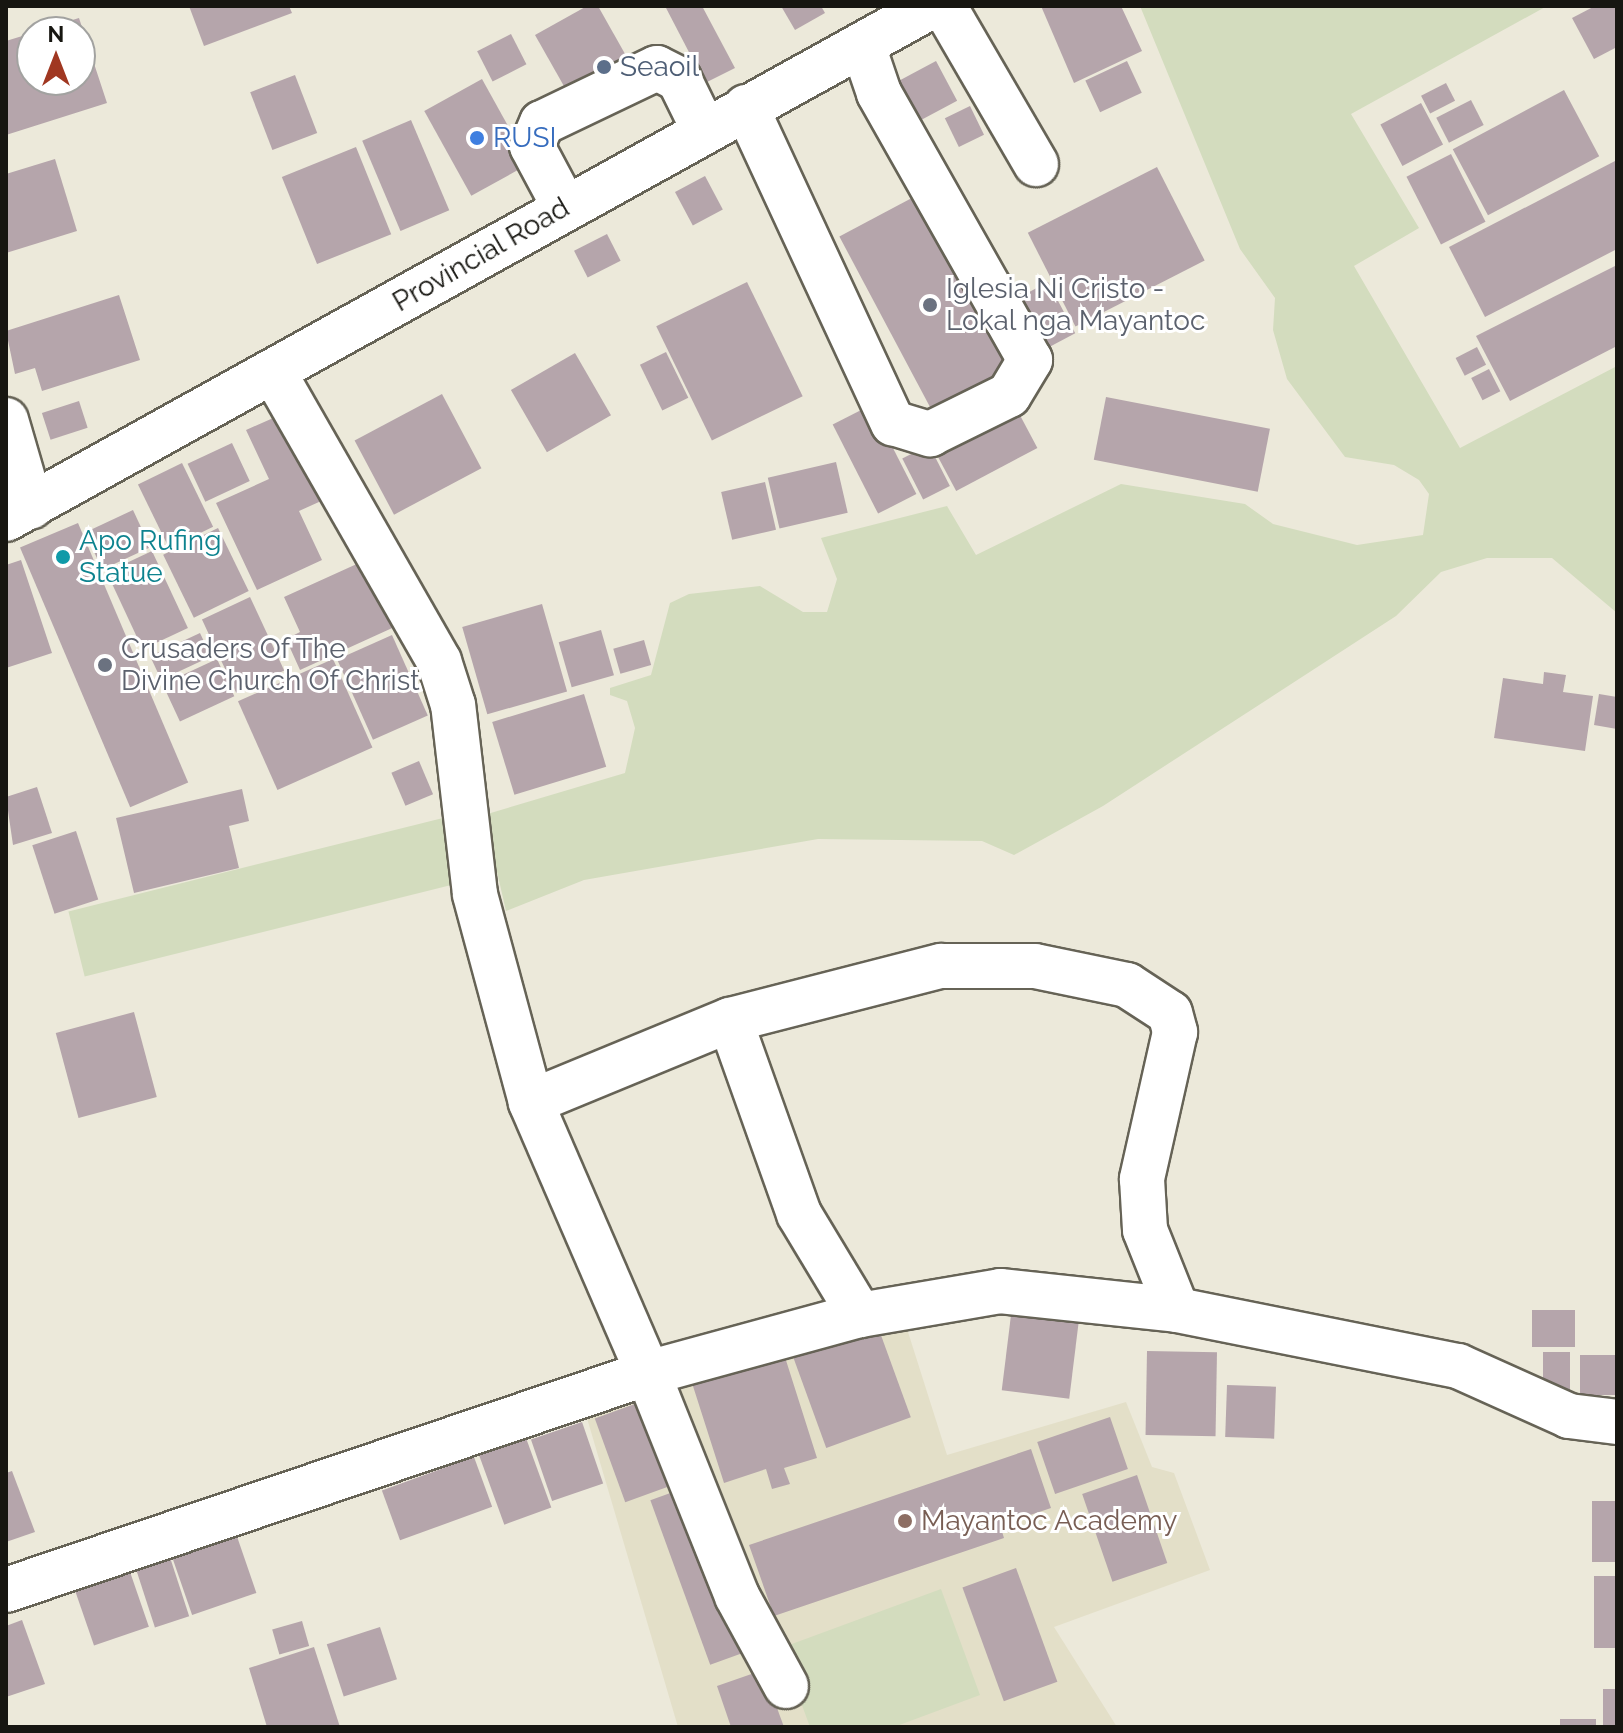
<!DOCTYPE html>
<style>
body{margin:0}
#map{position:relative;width:1623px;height:1733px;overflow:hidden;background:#ece9da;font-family:Raleway,sans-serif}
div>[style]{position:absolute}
.built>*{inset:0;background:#e3dfc8}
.green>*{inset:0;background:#d3dcbe;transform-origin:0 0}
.building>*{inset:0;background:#b5a5ab;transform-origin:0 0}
.roads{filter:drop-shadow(2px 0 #666356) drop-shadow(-2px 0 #666356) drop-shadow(0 2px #666356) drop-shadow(0 -2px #666356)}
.minor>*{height:44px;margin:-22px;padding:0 22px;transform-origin:22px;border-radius:22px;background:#fff}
.major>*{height:44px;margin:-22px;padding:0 22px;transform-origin:22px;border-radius:22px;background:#fff}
.dots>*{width:22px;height:22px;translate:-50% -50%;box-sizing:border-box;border:4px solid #fff;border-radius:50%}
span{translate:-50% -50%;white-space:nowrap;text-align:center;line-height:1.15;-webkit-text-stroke:6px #fff;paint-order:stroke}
.service-label{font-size:28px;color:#4e5e75}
.left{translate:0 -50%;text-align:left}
.shop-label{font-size:28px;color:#366cbe}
.street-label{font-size:28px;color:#171611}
.worship-label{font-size:28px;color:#5b616d}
.culture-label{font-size:28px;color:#0d838f}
.education-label{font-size:28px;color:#785e54}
.frame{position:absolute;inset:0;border:8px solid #171611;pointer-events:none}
.north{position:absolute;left:16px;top:16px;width:80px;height:80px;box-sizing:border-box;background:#fff;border:2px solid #a2a2a0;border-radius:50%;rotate:0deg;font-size:22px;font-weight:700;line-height:32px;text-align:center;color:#171611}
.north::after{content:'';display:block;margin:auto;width:28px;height:36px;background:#a03721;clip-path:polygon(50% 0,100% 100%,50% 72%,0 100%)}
</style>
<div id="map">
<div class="built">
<div style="clip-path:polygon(902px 1313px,947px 1455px,1126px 1402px,1152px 1467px,1174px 1473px,1210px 1570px,1054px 1627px,1117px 1727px,678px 1727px,584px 1408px)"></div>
</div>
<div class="green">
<div style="clip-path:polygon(1140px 6px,1547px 6px,1351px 114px,1419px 228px,1354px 266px,1460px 448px,1617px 366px,1617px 613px,1552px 558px,1487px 558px,1441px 572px,1396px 616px,1103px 806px,1014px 855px,982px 841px,818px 839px,584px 880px,506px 911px,484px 815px,625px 773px,635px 728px,627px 701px,610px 695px,610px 688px,651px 675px,670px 603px,689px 594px,760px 586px,803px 612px,827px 612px,837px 579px,821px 538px,947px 506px,976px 555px,1121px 484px,1245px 504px,1273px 524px,1357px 545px,1423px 535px,1429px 494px,1419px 480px,1394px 465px,1345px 457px,1287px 379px,1273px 330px,1275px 298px,1240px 249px)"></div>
<div style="left:443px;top:818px;width:67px;height:386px;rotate:76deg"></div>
<div style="clip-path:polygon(941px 1589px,980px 1695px,894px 1727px,810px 1727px,781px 1648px)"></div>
</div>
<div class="building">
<div style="clip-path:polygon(189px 6px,289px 6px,292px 13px,204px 46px)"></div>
<div style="clip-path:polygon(587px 6px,598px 6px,629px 61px,569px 95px,535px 35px)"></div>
<div style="clip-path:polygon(665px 6px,702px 6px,735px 68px,705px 83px)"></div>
<div style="clip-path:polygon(781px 6px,821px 6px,825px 13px,795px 30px)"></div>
<div style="clip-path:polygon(1041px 6px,1121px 6px,1142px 51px,1074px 83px)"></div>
<div style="clip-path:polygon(1595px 6px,1617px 6px,1617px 47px,1594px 59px,1572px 18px)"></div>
<div style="clip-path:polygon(79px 18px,107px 103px,6px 135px,6px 41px,32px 33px,32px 80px,80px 80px,80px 32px,36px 31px)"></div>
<div style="left:511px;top:34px;width:34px;height:38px;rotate:63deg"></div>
<div style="left:936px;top:61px;width:45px;height:44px;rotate:62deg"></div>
<div style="left:1127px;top:61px;width:35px;height:46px;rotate:65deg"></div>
<div style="left:295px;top:75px;width:62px;height:48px;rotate:69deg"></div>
<div style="left:482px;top:79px;width:97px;height:66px;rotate:61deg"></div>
<div style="left:1446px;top:83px;width:20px;height:28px;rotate:63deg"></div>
<div style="left:1564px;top:90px;width:75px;height:126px;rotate:62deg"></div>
<div style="left:1471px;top:100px;width:28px;height:39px;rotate:63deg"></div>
<div style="left:1421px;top:103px;width:47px;height:46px;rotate:62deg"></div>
<div style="left:970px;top:106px;width:32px;height:28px;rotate:64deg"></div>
<div style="left:411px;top:120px;width:98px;height:53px;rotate:67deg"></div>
<div style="left:356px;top:147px;width:94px;height:80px;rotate:68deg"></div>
<div style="left:1451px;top:154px;width:76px;height:50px;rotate:63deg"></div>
<div style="clip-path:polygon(55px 159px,77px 231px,6px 253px,6px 174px)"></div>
<div style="clip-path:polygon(1615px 161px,1617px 249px,1485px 317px,1449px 247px)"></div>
<div style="left:1157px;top:167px;width:105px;height:145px;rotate:63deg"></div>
<div style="left:705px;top:176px;width:38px;height:34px;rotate:62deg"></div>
<div style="left:925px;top:191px;width:209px;height:97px;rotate:62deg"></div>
<div style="left:607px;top:234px;width:30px;height:37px;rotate:63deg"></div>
<div style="clip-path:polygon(1617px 265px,1617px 346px,1510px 401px,1476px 336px)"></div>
<div style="left:747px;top:282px;width:127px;height:101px;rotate:64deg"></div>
<div style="left:1048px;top:282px;width:58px;height:39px;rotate:62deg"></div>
<div style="clip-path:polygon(119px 295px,140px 360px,42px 391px,35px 368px,15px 374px,6px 331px)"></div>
<div style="left:1477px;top:347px;width:20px;height:24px;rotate:63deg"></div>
<div style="left:666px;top:352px;width:51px;height:29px;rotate:64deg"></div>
<div style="left:575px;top:353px;width:72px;height:74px;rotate:60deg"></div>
<div style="left:1489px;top:369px;width:25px;height:20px;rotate:63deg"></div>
<div style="left:442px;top:394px;width:84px;height:99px;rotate:62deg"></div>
<div style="left:1106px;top:397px;width:167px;height:64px;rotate:11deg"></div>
<div style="left:79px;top:401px;width:28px;height:39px;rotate:72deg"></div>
<div style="left:1013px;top:402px;width:52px;height:92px;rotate:62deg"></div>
<div style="left:871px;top:405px;width:100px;height:43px;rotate:63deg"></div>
<div style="clip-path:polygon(289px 411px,330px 497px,299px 511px,322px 560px,257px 590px,216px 503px,269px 479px,246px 430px)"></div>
<div style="left:232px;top:443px;width:42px;height:49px;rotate:65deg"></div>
<div style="left:929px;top:445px;width:46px;height:30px;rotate:63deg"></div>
<div style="left:836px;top:462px;width:52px;height:70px;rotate:77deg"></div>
<div style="left:182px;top:463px;width:71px;height:49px;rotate:64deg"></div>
<div style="left:765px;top:482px;width:49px;height:45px;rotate:77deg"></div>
<div style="left:133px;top:510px;width:41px;height:53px;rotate:65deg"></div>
<div style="left:78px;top:523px;width:282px;height:63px;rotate:67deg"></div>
<div style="left:218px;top:528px;width:70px;height:61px;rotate:64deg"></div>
<div style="left:152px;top:551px;width:85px;height:50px;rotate:65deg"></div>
<div style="clip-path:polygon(370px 558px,401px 624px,300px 670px,286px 639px,300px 632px,284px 597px)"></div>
<div style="clip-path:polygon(21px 560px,52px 653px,6px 668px,6px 565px)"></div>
<div style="left:250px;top:597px;width:81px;height:53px;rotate:65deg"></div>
<div style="left:542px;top:604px;width:91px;height:83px;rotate:74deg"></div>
<div style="left:601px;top:630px;width:47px;height:44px;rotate:74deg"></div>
<div style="left:200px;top:633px;width:26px;height:55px;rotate:65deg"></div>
<div style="left:392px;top:635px;width:88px;height:60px;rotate:66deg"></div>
<div style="left:644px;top:640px;width:26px;height:32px;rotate:74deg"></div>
<div style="left:217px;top:659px;width:41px;height:60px;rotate:65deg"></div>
<div style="left:333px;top:659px;width:97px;height:104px;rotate:66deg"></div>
<div style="clip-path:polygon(1544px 672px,1566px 675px,1563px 692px,1593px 696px,1585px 751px,1494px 738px,1503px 678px,1543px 684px)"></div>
<div style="left:584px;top:694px;width:76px;height:96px;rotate:73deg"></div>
<div style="clip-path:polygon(1599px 694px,1617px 697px,1617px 729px,1594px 725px)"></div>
<div style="left:419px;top:761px;width:36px;height:30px;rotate:67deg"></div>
<div style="clip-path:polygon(37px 787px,52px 833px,13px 845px,6px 797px)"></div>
<div style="clip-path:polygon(242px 789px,249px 821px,229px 826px,239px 868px,134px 893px,116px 818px)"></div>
<div style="left:76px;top:831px;width:72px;height:46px;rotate:72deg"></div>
<div style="left:134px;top:1012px;width:88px;height:81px;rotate:75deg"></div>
<div style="left:1012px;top:1307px;width:68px;height:84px;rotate:7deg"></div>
<div style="left:1532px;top:1310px;width:43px;height:37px"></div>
<div style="left:878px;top:1327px;width:96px;height:90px;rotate:70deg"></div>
<div style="left:1147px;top:1351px;width:70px;height:84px;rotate:1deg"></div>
<div style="left:1543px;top:1352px;width:27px;height:44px"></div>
<div style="clip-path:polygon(784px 1354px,817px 1458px,784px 1468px,790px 1484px,772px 1489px,766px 1469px,724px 1483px,692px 1383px)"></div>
<div style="left:1580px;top:1355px;width:37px;height:40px"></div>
<div style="left:1227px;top:1385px;width:49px;height:52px;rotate:2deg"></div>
<div style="left:654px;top:1397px;width:89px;height:63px;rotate:70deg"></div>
<div style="left:1110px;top:1417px;width:55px;height:77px;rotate:71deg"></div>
<div style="left:582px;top:1422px;width:65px;height:54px;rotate:71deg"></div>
<div style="left:526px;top:1438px;width:74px;height:50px;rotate:70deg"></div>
<div style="clip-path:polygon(1031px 1449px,1051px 1508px,1000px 1525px,1004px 1538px,774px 1616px,749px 1545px)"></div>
<div style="left:474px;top:1457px;width:53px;height:98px;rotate:70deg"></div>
<div style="clip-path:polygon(12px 1471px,35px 1532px,6px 1542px,6px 1473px)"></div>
<div style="left:1137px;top:1475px;width:93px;height:58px;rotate:71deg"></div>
<div style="left:687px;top:1487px;width:175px;height:39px;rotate:70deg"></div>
<div style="left:1592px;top:1501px;width:25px;height:61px"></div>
<div style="left:232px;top:1522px;width:75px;height:68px;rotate:71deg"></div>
<div style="left:166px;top:1545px;width:75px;height:36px;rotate:72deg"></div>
<div style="left:1016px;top:1568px;width:121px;height:57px;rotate:70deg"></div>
<div style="left:129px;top:1569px;width:61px;height:58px;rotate:71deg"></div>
<div style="left:1594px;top:1576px;width:23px;height:72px"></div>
<div style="clip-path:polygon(22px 1620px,45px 1684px,6px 1697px,6px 1626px)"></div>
<div style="left:302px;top:1621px;width:26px;height:31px;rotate:74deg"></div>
<div style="left:380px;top:1627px;width:55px;height:56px;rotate:72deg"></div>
<div style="clip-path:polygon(314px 1647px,340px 1727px,267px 1727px,249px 1668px)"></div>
<div style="clip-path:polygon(763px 1670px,784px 1727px,731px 1727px,717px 1686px)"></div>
<div style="left:1603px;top:1689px;width:14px;height:38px"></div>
<div style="left:1596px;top:1719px;width:8px;height:36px;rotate:90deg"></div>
</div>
<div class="roads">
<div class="minor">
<div style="left:944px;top:6px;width:183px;rotate:59.8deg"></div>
<div style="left:746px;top:107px;width:349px;rotate:65.1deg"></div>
<div style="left:893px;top:423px;width:39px;rotate:17deg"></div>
<div style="left:930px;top:434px;width:88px;rotate:-26.3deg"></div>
<div style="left:1009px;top:395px;width:41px;rotate:-59deg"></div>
<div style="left:1030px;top:360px;width:307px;rotate:-119.5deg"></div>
<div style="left:879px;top:93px;width:50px;rotate:-108.8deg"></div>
<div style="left:564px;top:206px;width:68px;rotate:-118.1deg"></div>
<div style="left:532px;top:146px;width:25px;rotate:-67deg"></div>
<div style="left:542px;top:123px;width:127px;rotate:-25.6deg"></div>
<div style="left:657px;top:68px;width:25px;rotate:27deg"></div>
<div style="left:679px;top:79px;width:57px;rotate:63.9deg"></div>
<div style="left:6px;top:420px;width:90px;rotate:73.8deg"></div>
<div style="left:730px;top:1020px;width:206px;rotate:70.4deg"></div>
<div style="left:799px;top:1214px;width:118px;rotate:58.9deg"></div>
<div style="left:531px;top:1102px;width:215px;rotate:-22.4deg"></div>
<div style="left:730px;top:1020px;width:218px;rotate:-14.4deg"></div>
<div style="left:941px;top:966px;width:94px"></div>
<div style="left:1035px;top:966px;width:94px;rotate:11.7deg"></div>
<div style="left:1127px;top:985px;width:51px;rotate:33.1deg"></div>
<div style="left:1170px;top:1013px;width:20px;rotate:75deg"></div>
<div style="left:1175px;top:1032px;width:151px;rotate:102.7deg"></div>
<div style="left:1142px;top:1179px;width:51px;rotate:86.6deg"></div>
<div style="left:1145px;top:1230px;width:86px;rotate:68.2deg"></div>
<div style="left:6px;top:1590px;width:678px;rotate:-18.68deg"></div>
<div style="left:648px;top:1373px;width:295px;rotate:-113.4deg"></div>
<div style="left:531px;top:1102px;width:215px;rotate:-105.1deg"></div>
<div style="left:475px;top:894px;width:190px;rotate:-96.6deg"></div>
<div style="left:453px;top:705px;width:46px;rotate:-107.7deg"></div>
<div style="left:439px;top:661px;width:330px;rotate:-119.8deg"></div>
<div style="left:786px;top:1686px;width:102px;rotate:-118.6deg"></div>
<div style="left:737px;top:1596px;width:240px;rotate:-111.8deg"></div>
<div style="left:648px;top:1373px;width:220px;rotate:-15.3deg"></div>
<div style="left:860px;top:1315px;width:142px;rotate:-9.7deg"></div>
<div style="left:1000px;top:1291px;width:178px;rotate:6.1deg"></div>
<div style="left:1177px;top:1310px;width:287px;rotate:11.3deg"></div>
<div style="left:1458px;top:1366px;width:122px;rotate:24.2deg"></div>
<div style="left:1569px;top:1416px;width:48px;rotate:7.1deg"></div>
</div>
<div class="major">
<div style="left:6px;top:519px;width:1059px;rotate:-28.99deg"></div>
</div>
</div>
<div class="dots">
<div style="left:604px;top:67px;background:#5c6f8a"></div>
<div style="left:477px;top:138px;background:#3f7fe0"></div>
<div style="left:930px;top:305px;background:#6b7280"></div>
<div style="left:63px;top:557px;background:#0f9aa8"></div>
<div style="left:105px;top:665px;background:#6b7280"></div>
<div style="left:905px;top:1521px;background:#8d6e63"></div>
</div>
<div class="service-label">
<span class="left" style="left:620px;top:67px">Seaoil</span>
</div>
<div class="shop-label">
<span class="left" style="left:493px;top:138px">RUSI</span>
</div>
<div class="street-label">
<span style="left:481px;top:255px;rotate:-30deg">Provincial Road</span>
</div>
<div class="worship-label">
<span class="left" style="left:946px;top:305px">Iglesia Ni Cristo -<br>Lokal nga Mayantoc</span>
<span class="left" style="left:121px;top:665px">Crusaders Of The<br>Divine Church Of Christ</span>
</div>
<div class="culture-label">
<span class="left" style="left:79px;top:557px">Apo Rufing<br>Statue</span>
</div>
<div class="education-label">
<span class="left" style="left:921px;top:1521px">Mayantoc Academy</span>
</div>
<div class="frame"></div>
<div class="north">N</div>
</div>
